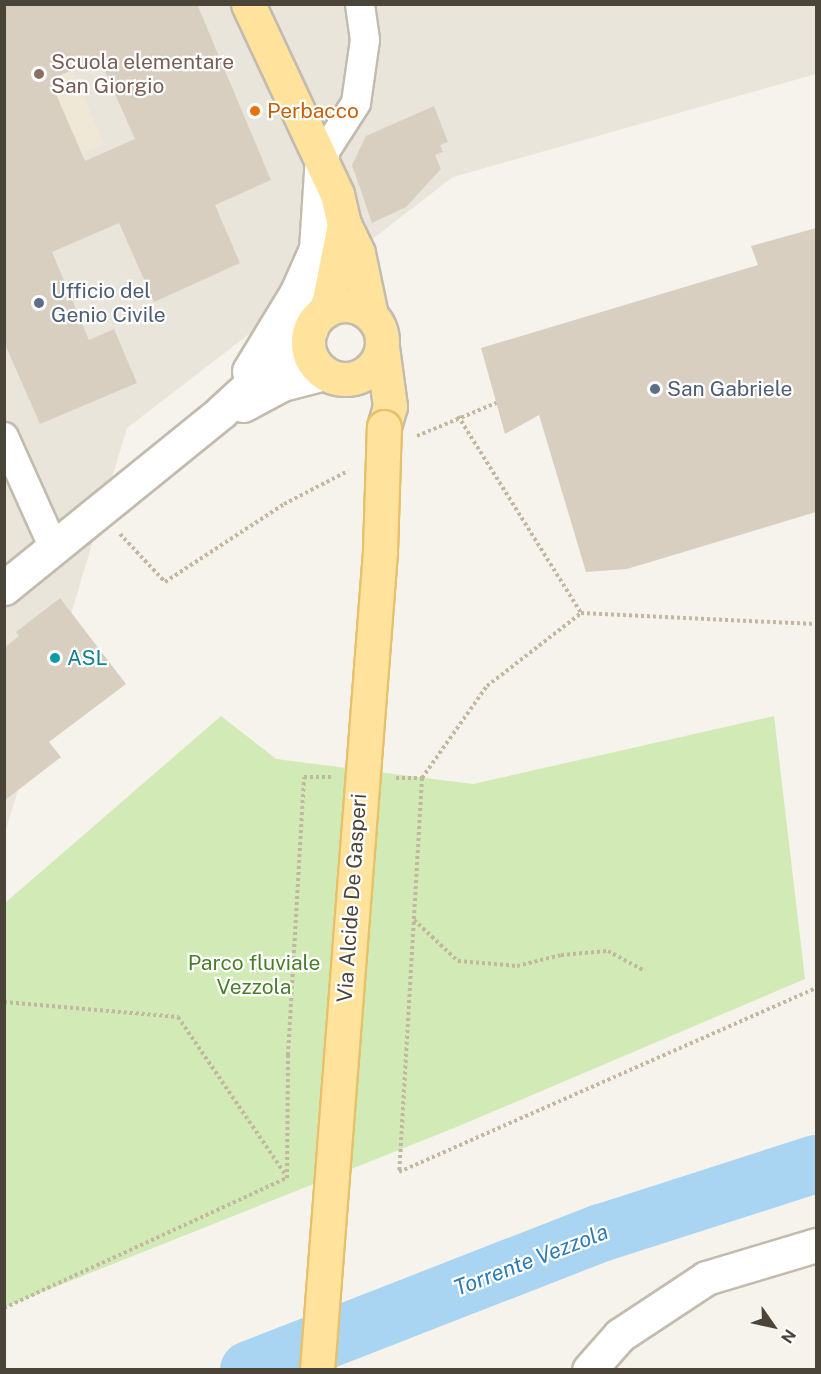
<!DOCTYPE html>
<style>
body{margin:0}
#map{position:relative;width:821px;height:1374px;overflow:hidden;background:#f6f3ec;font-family:"Public Sans",sans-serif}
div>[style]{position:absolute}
.residential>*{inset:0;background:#eae5da}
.education>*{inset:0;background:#efe8d6}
.green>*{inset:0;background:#d2eab5}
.river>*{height:58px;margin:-29px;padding:0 29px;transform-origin:29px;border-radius:29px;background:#a9d4f2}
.building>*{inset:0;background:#d8cfc1}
.path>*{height:4px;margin-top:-2px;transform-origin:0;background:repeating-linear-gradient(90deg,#c4b79f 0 3px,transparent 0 6px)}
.roads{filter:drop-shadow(2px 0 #c2bbae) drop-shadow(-2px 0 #c2bbae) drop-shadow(0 2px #c2bbae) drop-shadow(0 -2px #c2bbae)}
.minor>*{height:28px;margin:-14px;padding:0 14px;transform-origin:14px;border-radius:14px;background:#fff}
.tertiary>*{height:33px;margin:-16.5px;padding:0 16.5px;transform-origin:16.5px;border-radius:16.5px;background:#fff}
.primary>*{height:33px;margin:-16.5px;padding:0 16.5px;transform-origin:16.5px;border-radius:16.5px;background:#ffe39c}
.primary>.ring{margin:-16.5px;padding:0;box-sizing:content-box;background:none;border:33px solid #ffe39c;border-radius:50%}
.bridges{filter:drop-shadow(2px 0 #e6c16a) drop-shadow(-2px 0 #e6c16a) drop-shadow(0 2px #e6c16a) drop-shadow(0 -2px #e6c16a)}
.primary-bridge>*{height:33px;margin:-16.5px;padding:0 16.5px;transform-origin:16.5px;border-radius:16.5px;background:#ffe39c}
.dots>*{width:16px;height:16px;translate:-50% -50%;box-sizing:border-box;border:3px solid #fff;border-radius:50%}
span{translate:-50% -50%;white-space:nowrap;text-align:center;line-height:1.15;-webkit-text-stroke:4.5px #fff;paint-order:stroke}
.education-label{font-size:21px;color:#785e54}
.left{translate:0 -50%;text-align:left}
.food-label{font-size:21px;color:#c56008}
.service-label{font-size:21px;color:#4e5e75}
.culture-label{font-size:21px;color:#0d838f}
.street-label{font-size:21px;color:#4b4439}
.park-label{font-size:21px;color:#4a7f2a}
.water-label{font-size:22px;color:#2e7ab2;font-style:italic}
.frame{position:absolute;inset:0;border:6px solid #4b4439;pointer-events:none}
.north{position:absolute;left:743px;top:1296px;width:60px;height:60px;-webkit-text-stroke:4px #fff;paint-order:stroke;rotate:124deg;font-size:16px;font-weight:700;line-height:24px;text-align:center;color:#4b4439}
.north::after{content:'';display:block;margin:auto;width:21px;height:27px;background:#4b4439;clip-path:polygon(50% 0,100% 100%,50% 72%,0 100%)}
</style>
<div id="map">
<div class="residential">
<div style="clip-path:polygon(5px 5px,816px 5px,816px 74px,453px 177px,127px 428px,5px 833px)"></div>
</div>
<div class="education">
<div style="clip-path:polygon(44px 5px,104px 144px,5px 187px)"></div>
</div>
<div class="green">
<div style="clip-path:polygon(221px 716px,276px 759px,473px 784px,774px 716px,805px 979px,459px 1126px,5px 1307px,5px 903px)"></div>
</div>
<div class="river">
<div style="left:249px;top:1370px;width:378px;rotate:-21.3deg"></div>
<div style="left:601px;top:1233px;width:226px;rotate:-17.8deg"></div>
</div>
<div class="building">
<div style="clip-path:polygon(evenodd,4px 4px,197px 4px,271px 180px,215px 205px,240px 263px,154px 302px,119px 223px,52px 252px,89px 340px,114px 329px,137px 383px,40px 424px,4px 342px,4px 4px,99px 58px,135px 139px,85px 161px,50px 80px,99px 58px)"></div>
<div style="clip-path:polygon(434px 106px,448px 142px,440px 145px,443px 152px,435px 155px,441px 169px,406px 207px,372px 223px,352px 165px,366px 136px)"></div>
<div style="clip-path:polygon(816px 228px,816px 512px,627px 569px,586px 572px,539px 415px,505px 434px,481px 348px,758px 265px,751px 246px)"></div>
<div style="clip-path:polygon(60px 598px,126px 684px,49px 742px,61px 757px,4px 801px,4px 648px,19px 636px,16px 632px)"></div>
</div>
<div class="path">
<div style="left:458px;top:416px;width:232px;rotate:58deg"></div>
<div style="left:417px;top:436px;width:86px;rotate:-22.7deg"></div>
<div style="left:120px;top:534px;width:66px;rotate:46.8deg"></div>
<div style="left:165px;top:582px;width:142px;rotate:-33.2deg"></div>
<div style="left:284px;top:504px;width:72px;rotate:-27.3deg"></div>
<div style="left:396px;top:778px;width:26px"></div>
<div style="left:422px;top:778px;width:395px;rotate:93.3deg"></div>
<div style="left:399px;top:1172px;width:456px;rotate:-23.8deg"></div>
<div style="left:422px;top:778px;width:113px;rotate:-54.8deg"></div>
<div style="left:487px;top:686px;width:119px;rotate:-37.8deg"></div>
<div style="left:581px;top:613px;width:235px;rotate:2.7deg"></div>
<div style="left:414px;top:920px;width:60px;rotate:43deg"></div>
<div style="left:458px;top:961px;width:59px;rotate:4.8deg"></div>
<div style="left:517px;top:966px;width:45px;rotate:-14deg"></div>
<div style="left:561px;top:955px;width:47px;rotate:-4.9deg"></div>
<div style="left:608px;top:951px;width:42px;rotate:28.4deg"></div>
<div style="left:4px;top:1002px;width:175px;rotate:4.9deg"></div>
<div style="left:178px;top:1017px;width:194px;rotate:55.7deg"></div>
<div style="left:287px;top:1178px;width:123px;rotate:-89.5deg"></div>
<div style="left:288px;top:1055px;width:278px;rotate:-86.7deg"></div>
<div style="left:304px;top:777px;width:27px"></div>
<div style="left:4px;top:1308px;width:311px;rotate:-24.7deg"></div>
</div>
<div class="roads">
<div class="minor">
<div style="left:322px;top:156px;width:63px;rotate:-57.3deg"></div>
<div style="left:356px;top:103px;width:64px;rotate:-81.9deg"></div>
<div style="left:365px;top:40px;width:36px;rotate:-98deg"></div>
<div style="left:4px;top:437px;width:122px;rotate:65.8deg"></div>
</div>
<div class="tertiary">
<div style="left:249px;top:371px;width:92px;rotate:-58.7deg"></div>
<div style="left:297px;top:292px;width:47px;rotate:-66.2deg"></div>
<div style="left:316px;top:249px;width:93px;rotate:-86.3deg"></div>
<div style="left:243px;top:405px;width:44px;rotate:-28.3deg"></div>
<div style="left:282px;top:384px;width:44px;rotate:-14.3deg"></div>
<div style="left:4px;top:588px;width:279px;rotate:-39deg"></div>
<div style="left:221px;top:412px;width:122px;rotate:-42.7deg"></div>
<div style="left:589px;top:1370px;width:47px;rotate:-48.5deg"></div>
<div style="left:620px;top:1335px;width:103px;rotate:-33.5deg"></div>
<div style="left:706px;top:1278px;width:115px;rotate:-16.7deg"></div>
</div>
<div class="primary">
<div style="left:248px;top:4px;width:210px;rotate:64.9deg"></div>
<div style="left:337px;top:194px;width:31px;rotate:77deg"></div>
<div style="left:344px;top:224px;width:32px;rotate:64deg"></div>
<div style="left:358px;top:253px;width:63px;rotate:78.2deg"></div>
<div class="ring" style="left:308px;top:305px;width:41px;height:41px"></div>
<div style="left:327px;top:310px;width:88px;rotate:-78.8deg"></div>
<div style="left:382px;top:347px;width:60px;rotate:82.3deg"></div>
<div style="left:390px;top:406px;width:22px;rotate:106deg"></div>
</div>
</div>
<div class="bridges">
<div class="primary-bridge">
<div style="left:317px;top:1370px;width:821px;rotate:-85.6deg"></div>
<div style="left:380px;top:551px;width:124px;rotate:-88.2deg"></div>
</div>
</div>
<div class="dots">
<div style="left:39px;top:74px;background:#8d6e63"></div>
<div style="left:255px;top:111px;background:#e8710a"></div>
<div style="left:39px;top:303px;background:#5c6f8a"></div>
<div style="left:655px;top:389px;background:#5c6f8a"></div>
<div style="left:55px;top:658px;background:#0f9aa8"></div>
</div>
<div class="education-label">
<span class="left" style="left:51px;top:74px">Scuola elementare<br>San Giorgio</span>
</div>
<div class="food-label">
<span class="left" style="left:267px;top:111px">Perbacco</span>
</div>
<div class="service-label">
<span class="left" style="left:51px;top:303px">Ufficio del<br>Genio Civile</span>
<span class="left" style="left:667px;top:389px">San Gabriele</span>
</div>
<div class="culture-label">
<span class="left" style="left:67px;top:658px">ASL</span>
</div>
<div class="street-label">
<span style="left:352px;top:898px;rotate:-86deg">Via Alcide De Gasperi</span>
</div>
<div class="park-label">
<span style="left:254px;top:975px">Parco fluviale<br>Vezzola</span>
</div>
<div class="water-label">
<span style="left:531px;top:1260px;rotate:-21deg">Torrente Vezzola</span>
</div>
<div class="frame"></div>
<div class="north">N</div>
</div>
